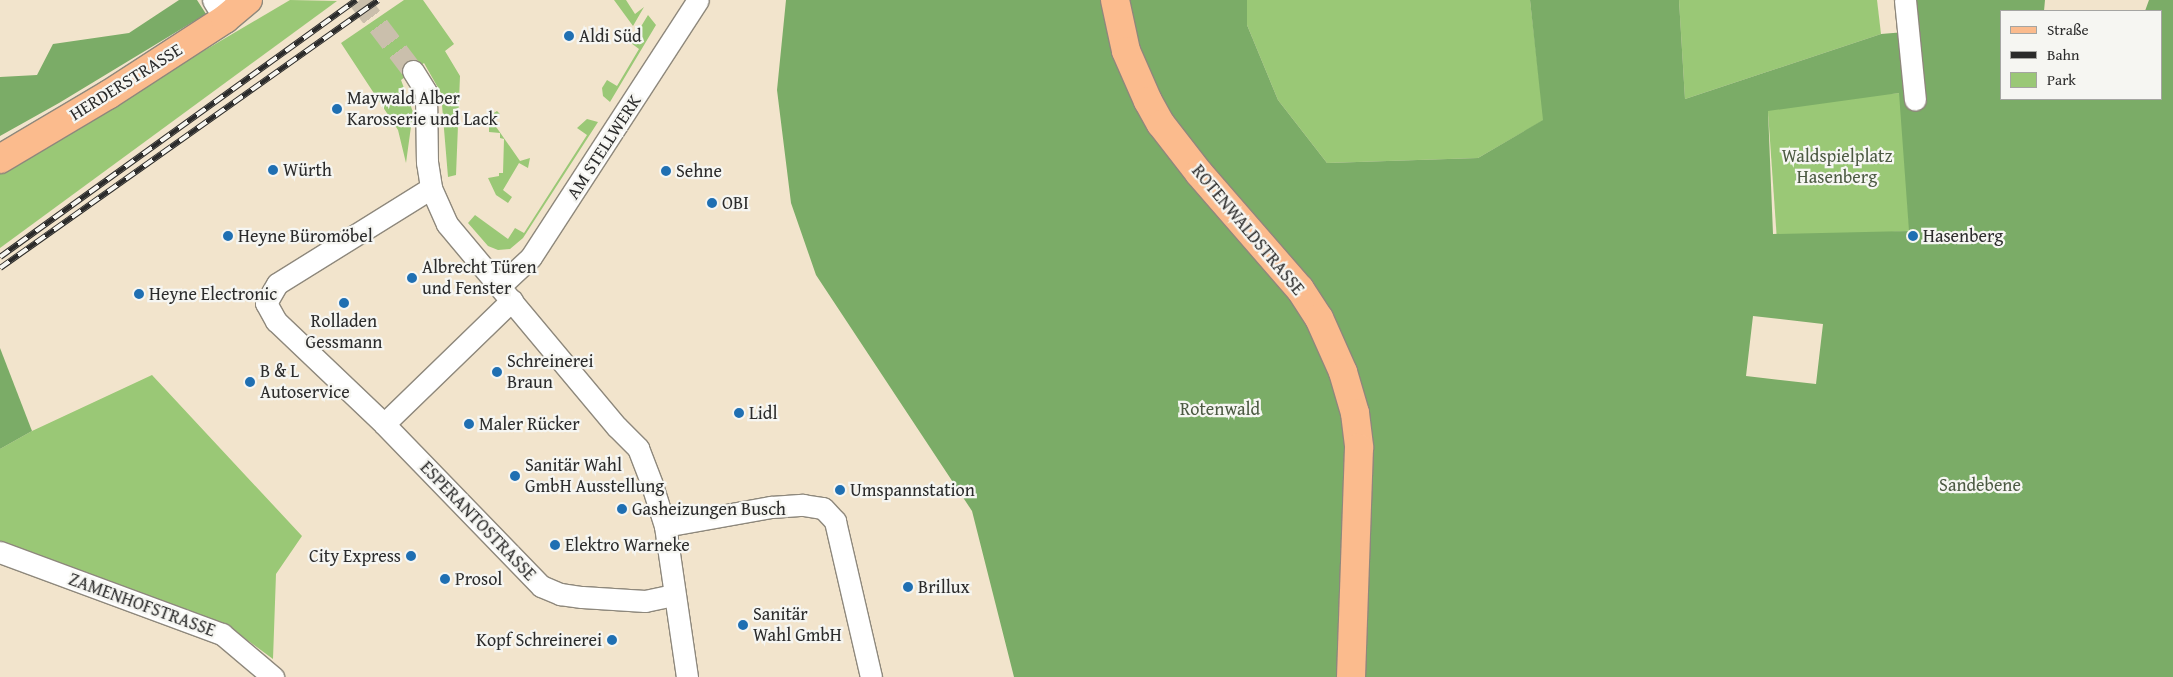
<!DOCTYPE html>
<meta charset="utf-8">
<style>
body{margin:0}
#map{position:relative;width:2173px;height:677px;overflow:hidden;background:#f2e4cc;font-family:"Gentium Book Plus",serif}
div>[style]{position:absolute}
.green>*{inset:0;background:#9ac876;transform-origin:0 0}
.forest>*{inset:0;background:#7bac67}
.minor-tunnel>*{height:21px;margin-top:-10.5px;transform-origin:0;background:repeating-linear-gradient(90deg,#cabfac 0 21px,transparent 0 32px)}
.roads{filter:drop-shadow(1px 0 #8e887c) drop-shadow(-1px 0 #8e887c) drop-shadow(0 1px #8e887c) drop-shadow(0 -1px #8e887c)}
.minor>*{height:21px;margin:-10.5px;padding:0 10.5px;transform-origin:10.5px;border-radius:10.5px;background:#fff}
.major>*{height:28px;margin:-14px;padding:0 14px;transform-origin:14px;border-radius:14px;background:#fbbb8d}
.rail>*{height:5.5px;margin-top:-2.75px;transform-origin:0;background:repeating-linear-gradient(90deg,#f6f6f2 0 11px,#2b2b2b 0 22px);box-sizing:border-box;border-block:1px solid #2b2b2b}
.dots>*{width:14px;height:14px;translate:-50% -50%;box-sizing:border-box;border:2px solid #f6f6f2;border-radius:50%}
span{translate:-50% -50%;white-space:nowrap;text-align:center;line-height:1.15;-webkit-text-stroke:4.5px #f6f6f2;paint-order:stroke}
.poi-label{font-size:18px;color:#2b2b2b}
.left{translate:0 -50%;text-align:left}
.right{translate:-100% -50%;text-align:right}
.street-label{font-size:18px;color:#2b2b2b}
.park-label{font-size:18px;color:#4c5a42}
.legend{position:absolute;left:2000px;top:10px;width:162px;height:90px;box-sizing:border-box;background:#f6f6f2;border:1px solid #a5a5a2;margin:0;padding:6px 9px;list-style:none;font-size:15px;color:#2b2b2b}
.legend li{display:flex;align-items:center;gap:10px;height:25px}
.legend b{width:25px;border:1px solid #a5a5a2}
</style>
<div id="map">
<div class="green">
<div style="clip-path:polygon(290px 0,337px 1px,0 248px,0 171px)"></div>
<div style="clip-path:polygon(404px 0,423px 0,454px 44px,445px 51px,460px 76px,456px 175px,448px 177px,441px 93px,424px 63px,401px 80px,413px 112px,406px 163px,398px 130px,341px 43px)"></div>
<div style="clip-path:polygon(614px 0,626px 0,635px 14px,644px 7px,633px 26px)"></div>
<div style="clip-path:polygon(1247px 0,1530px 0,1544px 120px,1478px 158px,1327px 163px,1278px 100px,1247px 25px)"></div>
<div style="clip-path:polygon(1679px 0,1877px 0,1881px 34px,1685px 99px)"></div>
<div style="clip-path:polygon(648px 15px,656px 25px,610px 102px,603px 96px,602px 88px,607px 80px,617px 86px,639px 49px,631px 43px)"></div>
<div style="left:1900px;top:93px;width:138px;height:133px;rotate:86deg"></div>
<div style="clip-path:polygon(497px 111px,500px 114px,492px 121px,520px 161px,530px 158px,528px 168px,519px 163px,503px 190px,512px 197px,508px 203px,496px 195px,488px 178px,499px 176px,499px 173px,503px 173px,504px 139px,500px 138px,500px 133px,489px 132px,489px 116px)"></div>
<div style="clip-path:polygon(587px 119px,598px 122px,523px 238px,510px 249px,498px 250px,488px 246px,468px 223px,475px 215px,508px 239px,515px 228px,524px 233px,587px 135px,577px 128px)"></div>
<div style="clip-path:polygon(152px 375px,302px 536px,276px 574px,273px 659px,228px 626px,0 545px,0 449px,32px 431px)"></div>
</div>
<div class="forest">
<div style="clip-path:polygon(179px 0,197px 0,206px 14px,59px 103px,0 136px,0 77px,37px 75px,53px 44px,129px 33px)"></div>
<div style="clip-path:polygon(evenodd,786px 0,1247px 0,1247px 25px,1278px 100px,1327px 163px,1478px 158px,1543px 120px,1530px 0,1679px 0,1685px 99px,1881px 34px,1917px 31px,1915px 0,2045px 0,2044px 11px,2002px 11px,2002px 99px,2162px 99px,2162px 11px,2145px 11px,2149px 0,2173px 0,2173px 677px,1014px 677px,972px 511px,816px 275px,791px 203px,777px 90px,786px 0,1899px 93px,1909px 231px,1773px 234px,1768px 111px,1899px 93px,786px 0,1753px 316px,1823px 324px,1816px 384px,1746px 376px,1753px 316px)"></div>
<div style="clip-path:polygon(0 348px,32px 431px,0 449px)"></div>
</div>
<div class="minor-tunnel">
<div style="left:359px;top:0;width:89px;rotate:52.7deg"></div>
</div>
<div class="roads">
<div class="minor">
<div style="left:213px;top:0;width:22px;rotate:58deg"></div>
<div style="left:1905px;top:0;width:100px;rotate:84.3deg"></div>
<div style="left:413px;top:71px;width:25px;rotate:58deg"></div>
<div style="left:426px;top:92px;width:70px;rotate:89.2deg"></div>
<div style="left:427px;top:162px;width:26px;rotate:81deg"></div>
<div style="left:431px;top:188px;width:39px;rotate:66deg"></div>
<div style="left:447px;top:224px;width:265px;rotate:50.1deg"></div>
<div style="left:617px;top:427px;width:30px;rotate:45deg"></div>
<div style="left:638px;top:448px;width:40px;rotate:69deg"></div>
<div style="left:652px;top:485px;width:43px;rotate:72.4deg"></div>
<div style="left:665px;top:526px;width:153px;rotate:81.7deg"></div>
<div style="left:431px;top:188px;width:181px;rotate:148.1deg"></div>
<div style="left:277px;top:284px;width:22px;rotate:120deg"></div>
<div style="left:266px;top:303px;width:21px;rotate:61deg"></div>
<div style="left:276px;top:321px;width:149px;rotate:43.6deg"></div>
<div style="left:384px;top:424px;width:226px;rotate:45.9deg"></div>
<div style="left:541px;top:586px;width:21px;rotate:23deg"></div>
<div style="left:560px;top:594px;width:22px;rotate:8deg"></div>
<div style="left:582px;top:597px;width:63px;rotate:3.6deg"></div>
<div style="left:645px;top:601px;width:30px;rotate:-12deg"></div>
<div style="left:500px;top:286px;width:42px;rotate:-43.1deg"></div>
<div style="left:531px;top:257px;width:306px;rotate:-57deg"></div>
<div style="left:384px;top:424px;width:178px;rotate:-44.1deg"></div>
<div style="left:665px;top:526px;width:108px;rotate:-10.2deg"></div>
<div style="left:771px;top:507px;width:32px;rotate:-4deg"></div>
<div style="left:803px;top:505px;width:20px;rotate:9deg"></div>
<div style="left:823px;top:508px;width:18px;rotate:47deg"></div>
<div style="left:835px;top:521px;width:160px;rotate:77deg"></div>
<div style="left:0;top:552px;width:237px;rotate:20.3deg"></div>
<div style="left:222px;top:634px;width:67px;rotate:40.1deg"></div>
</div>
<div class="major">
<div style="left:1115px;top:0;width:52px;rotate:77.8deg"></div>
<div style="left:1126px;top:51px;width:55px;rotate:66.3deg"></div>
<div style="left:1148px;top:101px;width:26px;rotate:61deg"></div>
<div style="left:1161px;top:124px;width:62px;rotate:52.2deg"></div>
<div style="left:1199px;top:173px;width:154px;rotate:49deg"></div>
<div style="left:1300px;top:289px;width:35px;rotate:57deg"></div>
<div style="left:1319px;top:318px;width:59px;rotate:66deg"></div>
<div style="left:1343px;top:372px;width:43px;rotate:73.7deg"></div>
<div style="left:1355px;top:413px;width:35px;rotate:83deg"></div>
<div style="left:1359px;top:448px;width:229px;rotate:92deg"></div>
<div style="left:0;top:159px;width:126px;rotate:-30.7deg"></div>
<div style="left:108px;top:95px;width:140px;rotate:-33deg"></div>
<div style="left:225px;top:19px;width:30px;rotate:-40deg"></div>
</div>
</div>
<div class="rail">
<div style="left:0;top:257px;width:439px;rotate:-35.8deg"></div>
<div style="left:0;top:268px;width:463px;rotate:-35.3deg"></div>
</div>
<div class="dots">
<div style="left:569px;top:36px;background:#1f6fb2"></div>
<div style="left:337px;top:109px;background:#1f6fb2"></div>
<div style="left:273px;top:170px;background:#1f6fb2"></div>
<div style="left:666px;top:171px;background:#1f6fb2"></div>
<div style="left:712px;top:203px;background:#1f6fb2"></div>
<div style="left:228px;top:236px;background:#1f6fb2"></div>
<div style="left:1913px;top:236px;background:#1f6fb2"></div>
<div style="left:412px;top:278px;background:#1f6fb2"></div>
<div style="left:139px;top:294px;background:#1f6fb2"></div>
<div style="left:344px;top:303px;background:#1f6fb2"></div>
<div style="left:497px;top:372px;background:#1f6fb2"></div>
<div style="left:250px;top:382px;background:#1f6fb2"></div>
<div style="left:739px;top:413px;background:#1f6fb2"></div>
<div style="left:469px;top:424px;background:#1f6fb2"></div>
<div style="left:515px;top:476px;background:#1f6fb2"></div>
<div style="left:840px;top:490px;background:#1f6fb2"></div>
<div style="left:622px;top:509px;background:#1f6fb2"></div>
<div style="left:555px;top:545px;background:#1f6fb2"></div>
<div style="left:411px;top:556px;background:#1f6fb2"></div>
<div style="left:445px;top:579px;background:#1f6fb2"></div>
<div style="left:908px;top:587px;background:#1f6fb2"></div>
<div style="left:743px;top:625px;background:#1f6fb2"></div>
<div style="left:612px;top:640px;background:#1f6fb2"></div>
</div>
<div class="poi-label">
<span class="left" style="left:579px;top:36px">Aldi Süd</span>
<span class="left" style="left:347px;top:109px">Maywald Alber<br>Karosserie und Lack</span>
<span class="left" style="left:283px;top:170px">Würth</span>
<span class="left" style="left:676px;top:171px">Sehne</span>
<span class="left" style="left:722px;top:203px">OBI</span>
<span class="left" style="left:238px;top:236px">Heyne Büromöbel</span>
<span class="left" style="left:1923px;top:236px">Hasenberg</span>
<span class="left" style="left:422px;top:278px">Albrecht Türen<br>und Fenster</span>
<span class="left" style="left:149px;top:294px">Heyne Electronic</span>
<span style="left:344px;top:332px">Rolladen<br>Gessmann</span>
<span class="left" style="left:507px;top:372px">Schreinerei<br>Braun</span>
<span class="left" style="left:260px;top:382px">B &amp; L<br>Autoservice</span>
<span class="left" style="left:749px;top:413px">Lidl</span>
<span class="left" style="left:479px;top:424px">Maler Rücker</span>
<span class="left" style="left:525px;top:476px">Sanitär Wahl<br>GmbH Ausstellung</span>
<span class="left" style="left:850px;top:490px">Umspannstation</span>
<span class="left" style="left:632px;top:509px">Gasheizungen Busch</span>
<span class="left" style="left:565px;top:545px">Elektro Warneke</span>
<span class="right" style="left:401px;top:556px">City Express</span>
<span class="left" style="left:455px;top:579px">Prosol</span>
<span class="left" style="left:918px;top:587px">Brillux</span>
<span class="left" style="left:753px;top:625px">Sanitär<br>Wahl GmbH</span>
<span class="right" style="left:602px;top:640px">Kopf Schreinerei</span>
</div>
<div class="street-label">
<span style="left:126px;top:82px;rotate:-32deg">HERDERSTRASSE</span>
<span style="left:604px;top:147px;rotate:-57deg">AM STELLWERK</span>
<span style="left:1248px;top:230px;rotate:50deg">ROTENWALDSTRASSE</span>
<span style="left:478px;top:521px;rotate:46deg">ESPERANTOSTRASSE</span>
<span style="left:142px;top:605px;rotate:20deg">ZAMENHOFSTRASSE</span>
</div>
<div class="park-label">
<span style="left:1837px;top:167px">Waldspielplatz<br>Hasenberg</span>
<span style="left:1220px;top:409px">Rotenwald</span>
<span style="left:1980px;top:485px">Sandebene</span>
</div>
<ul class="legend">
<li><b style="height:6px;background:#fbbb8d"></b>Straße</li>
<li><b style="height:6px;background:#2b2b2b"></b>Bahn</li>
<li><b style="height:14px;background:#9ac876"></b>Park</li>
</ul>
</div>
